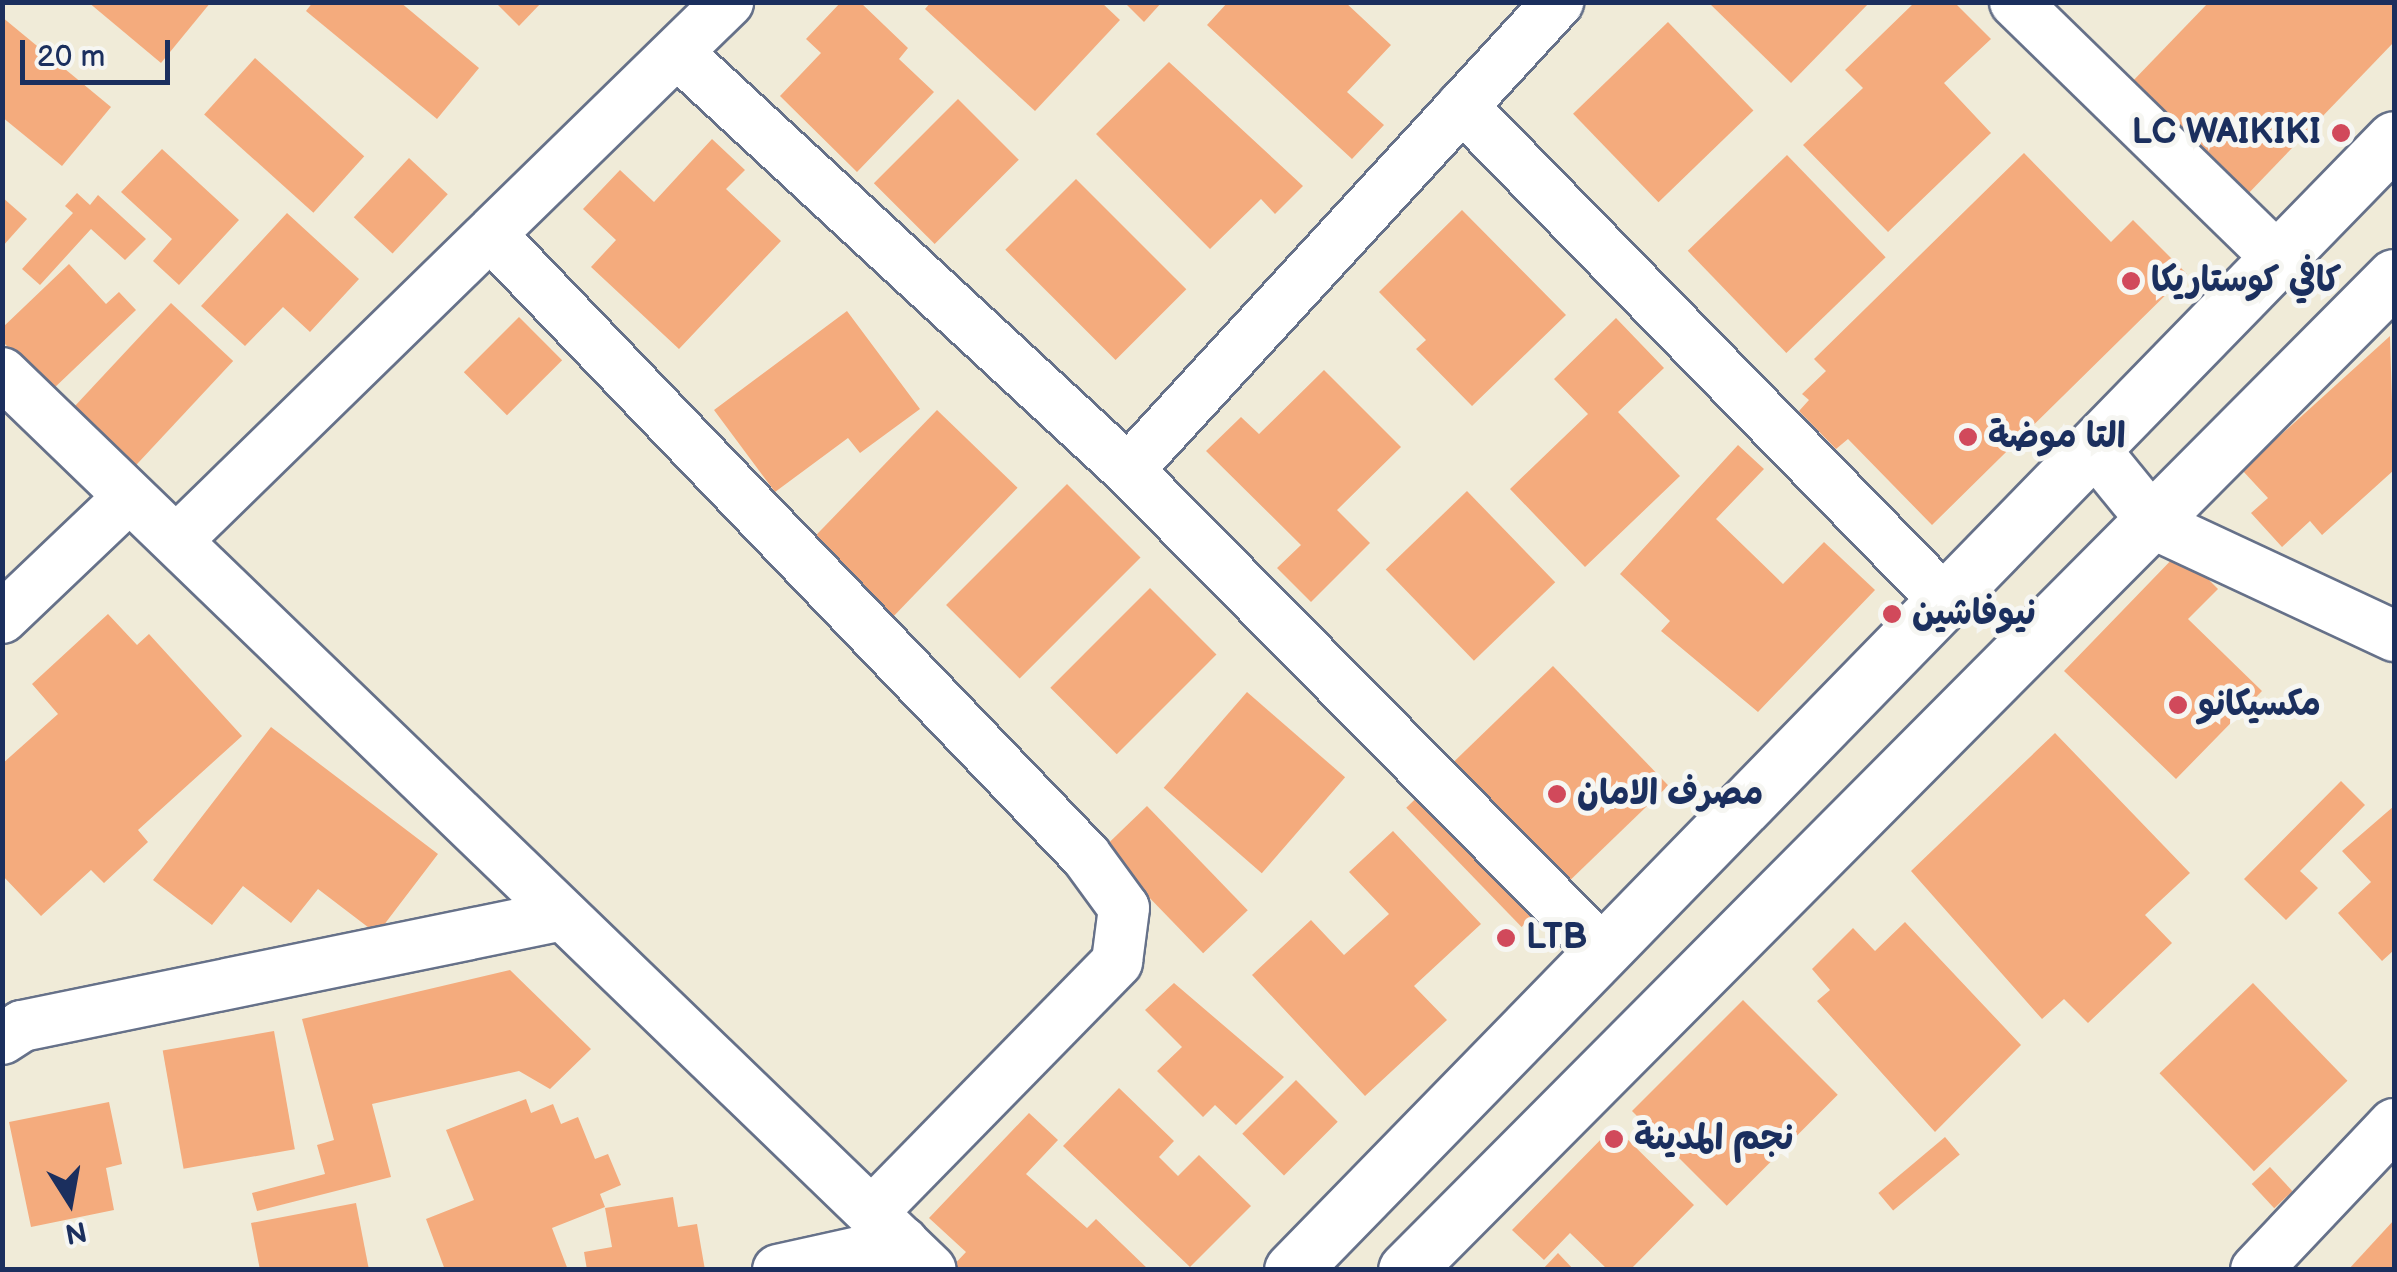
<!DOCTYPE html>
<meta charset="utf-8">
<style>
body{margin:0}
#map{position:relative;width:2397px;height:1272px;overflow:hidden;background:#f0ebd8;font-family:"Balsamiq Sans","Playpen Sans Arabic",sans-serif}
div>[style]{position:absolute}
.building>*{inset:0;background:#f4ab7d;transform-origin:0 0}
.roads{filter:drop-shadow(2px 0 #667189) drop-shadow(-2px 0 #667189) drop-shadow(0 2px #667189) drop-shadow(0 -2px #667189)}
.minor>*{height:50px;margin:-25px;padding:0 25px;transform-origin:25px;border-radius:25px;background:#fff}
.primary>*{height:55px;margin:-27.5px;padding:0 27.5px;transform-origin:27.5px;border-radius:27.5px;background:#fff}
.dots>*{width:28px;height:28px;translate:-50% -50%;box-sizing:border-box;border:5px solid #f6f6f2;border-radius:50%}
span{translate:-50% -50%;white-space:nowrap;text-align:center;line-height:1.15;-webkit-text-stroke:10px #f6f6f2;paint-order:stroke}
.poi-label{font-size:35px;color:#1b2f5e;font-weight:700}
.right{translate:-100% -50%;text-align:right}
.left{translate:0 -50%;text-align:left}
.frame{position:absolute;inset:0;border:5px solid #1b2f5e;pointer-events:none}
.north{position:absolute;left:20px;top:1152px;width:100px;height:100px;-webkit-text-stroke:8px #f6f6f2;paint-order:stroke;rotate:169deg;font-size:28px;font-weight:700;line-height:40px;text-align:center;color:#1b2f5e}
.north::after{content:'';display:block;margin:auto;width:35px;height:45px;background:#1b2f5e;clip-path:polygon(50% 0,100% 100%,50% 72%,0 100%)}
.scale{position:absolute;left:20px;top:40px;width:150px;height:45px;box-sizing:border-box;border:5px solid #1b2f5e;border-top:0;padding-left:12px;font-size:30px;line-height:35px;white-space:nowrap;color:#1b2f5e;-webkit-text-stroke:8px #f6f6f2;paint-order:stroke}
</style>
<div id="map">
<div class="building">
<div style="clip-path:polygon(88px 2px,211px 2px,161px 63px)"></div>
<div style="clip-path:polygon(313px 2px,400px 2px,479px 68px,437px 119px,306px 11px)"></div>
<div style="clip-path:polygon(495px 2px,542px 2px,519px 26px)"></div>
<div style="clip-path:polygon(841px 2px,860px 2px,908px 48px,899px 59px,934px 92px,857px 172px,780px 96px,821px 53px,806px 39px)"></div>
<div style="clip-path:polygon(931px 2px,1101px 2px,1120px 20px,1035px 111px,925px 9px)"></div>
<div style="clip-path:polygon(1124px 2px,1162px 2px,1144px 22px)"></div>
<div style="clip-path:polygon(1228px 2px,1345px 2px,1391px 45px,1347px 92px,1384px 125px,1352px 159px,1207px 25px)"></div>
<div style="clip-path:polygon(1708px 2px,1870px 2px,1791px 83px)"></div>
<div style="clip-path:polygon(1915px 2px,1954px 2px,1991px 39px,1944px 83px,1991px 133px,1888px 232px,1803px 145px,1863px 88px,1845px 70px)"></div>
<div style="clip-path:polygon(2209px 2px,2394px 2px,2394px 42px,2245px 197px,2129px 85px)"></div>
<div style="clip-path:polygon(2px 17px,111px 107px,62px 166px,2px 117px)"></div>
<div style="left:1668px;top:22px;width:123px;height:132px;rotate:46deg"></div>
<div style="left:255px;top:58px;width:147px;height:76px;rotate:42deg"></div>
<div style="clip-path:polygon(1169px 62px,1303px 186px,1275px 214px,1261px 199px,1210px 249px,1096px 134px)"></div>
<div style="left:958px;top:99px;width:86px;height:119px;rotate:45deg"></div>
<div style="clip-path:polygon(712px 139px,745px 170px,726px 189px,781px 241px,679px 349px,591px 267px,616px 240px,583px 209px,620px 170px,654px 202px)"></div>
<div style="clip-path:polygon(162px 149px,239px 220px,179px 285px,153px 261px,172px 239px,121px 192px)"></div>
<div style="clip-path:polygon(2024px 153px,2111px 242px,2133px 220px,2187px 274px,1932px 525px,1848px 439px,1836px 449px,1799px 411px,1809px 400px,1802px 394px,1826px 371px,1814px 359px)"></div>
<div style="left:1787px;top:155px;width:142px;height:138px;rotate:46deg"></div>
<div style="left:409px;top:158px;width:53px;height:81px;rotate:43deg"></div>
<div style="left:1076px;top:179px;width:156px;height:100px;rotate:45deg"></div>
<div style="clip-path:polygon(77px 193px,90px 205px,98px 195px,146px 239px,125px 260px,91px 229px,40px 285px,22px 269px,73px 213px,65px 206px)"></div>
<div style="clip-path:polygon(2px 197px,27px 219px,2px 247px)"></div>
<div style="clip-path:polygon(1462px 210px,1566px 315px,1472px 406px,1416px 349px,1426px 340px,1379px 292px)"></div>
<div style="clip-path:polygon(287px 213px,359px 279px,310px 332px,283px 307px,245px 346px,201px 306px)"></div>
<div style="clip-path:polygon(69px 264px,106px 304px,119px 292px,136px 310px,51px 391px,2px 341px,2px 328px)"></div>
<div style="left:171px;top:303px;width:85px;height:160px;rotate:43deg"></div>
<div style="clip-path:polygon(847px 311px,920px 409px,860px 453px,848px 438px,775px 492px,714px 410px)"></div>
<div style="left:519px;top:317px;width:61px;height:78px;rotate:45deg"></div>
<div style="clip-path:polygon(1616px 318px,1664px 368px,1618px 412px,1680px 476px,1585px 567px,1510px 489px,1588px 414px,1554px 379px)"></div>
<div style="clip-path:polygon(2390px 336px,2394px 470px,2322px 535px,2310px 521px,2282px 547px,2251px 513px,2268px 498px,2242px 470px)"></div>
<div style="clip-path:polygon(1324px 370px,1401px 447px,1337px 510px,1370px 543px,1311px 602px,1277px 568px,1301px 545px,1206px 451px,1241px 417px,1259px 434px)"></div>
<div style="left:937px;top:410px;width:112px;height:200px;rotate:44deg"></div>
<div style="clip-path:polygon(1738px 445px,1764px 469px,1716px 519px,1783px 584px,1824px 542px,1875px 590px,1758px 712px,1661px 631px,1670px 621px,1620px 574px)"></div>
<div style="left:1067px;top:484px;width:104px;height:171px;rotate:45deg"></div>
<div style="left:1467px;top:491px;width:127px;height:113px;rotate:46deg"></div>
<div style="clip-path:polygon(2180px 551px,2218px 589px,2188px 619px,2262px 691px,2176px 779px,2064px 671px)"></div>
<div style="left:1150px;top:588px;width:94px;height:141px;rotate:45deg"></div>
<div style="clip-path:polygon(108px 614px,137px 645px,149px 634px,242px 736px,138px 830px,148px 842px,104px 883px,91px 870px,41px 916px,2px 875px,2px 764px,58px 714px,32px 684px)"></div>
<div style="left:1553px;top:666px;width:166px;height:204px;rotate:46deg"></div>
<div style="left:1247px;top:692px;width:130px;height:127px;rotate:41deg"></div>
<div style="clip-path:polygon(271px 727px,438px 854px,377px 934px,318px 889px,291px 923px,243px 886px,212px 925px,153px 880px)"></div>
<div style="clip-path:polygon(2055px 733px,2190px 873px,2145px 915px,2172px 943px,2088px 1023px,2064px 999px,2042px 1019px,1911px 871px)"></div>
<div style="clip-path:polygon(2341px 781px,2365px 805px,2300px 871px,2318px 888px,2286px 920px,2244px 879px)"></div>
<div style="left:1147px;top:806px;width:145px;height:62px;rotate:46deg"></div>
<div style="clip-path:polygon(2394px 806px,2394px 950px,2382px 961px,2338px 913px,2371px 882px,2342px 851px)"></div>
<div style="clip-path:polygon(1393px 831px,1481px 924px,1414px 986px,1447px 1020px,1365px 1096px,1252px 975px,1311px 920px,1344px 955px,1389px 914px,1349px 872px)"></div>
<div style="clip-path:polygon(1905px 922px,2021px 1045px,1935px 1132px,1817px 1001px,1830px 990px,1812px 969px,1853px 928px,1875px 951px)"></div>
<div style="clip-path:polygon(510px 970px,591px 1049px,550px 1089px,519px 1071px,372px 1104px,391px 1177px,257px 1211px,252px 1193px,325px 1174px,317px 1145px,334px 1140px,302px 1019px)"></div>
<div style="clip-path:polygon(1174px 983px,1284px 1077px,1236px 1125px,1215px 1105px,1203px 1117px,1157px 1071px,1182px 1047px,1145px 1010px)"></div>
<div style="left:2253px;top:983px;width:136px;height:130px;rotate:46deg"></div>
<div style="left:1743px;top:1000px;width:134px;height:157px;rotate:45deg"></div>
<div style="left:274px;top:1031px;width:120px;height:113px;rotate:80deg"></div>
<div style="left:1296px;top:1080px;width:59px;height:76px;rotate:45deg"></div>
<div style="clip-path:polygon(1119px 1088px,1174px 1141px,1159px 1157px,1178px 1176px,1199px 1155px,1251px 1206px,1190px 1267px,1063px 1146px)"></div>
<div style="clip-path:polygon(526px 1099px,531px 1113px,553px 1104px,561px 1124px,578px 1117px,595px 1159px,608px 1154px,621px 1185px,600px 1194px,605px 1207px,552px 1228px,568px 1270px,445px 1270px,426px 1219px,474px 1200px,446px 1130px)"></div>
<div style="clip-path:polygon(109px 1102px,122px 1164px,106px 1168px,114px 1210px,31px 1227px,9px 1122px)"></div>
<div style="clip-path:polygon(1029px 1113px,1058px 1140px,1026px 1174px,1087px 1228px,1096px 1219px,1149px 1270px,949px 1270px,966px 1252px,929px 1218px)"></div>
<div style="clip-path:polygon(1614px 1126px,1694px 1205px,1630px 1270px,1608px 1270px,1570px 1233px,1544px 1260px,1512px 1230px)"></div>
<div style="left:1945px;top:1137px;width:23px;height:87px;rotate:50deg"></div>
<div style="left:2270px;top:1167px;width:33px;height:25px;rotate:47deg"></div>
<div style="clip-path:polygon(673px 1197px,678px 1227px,697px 1224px,705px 1270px,587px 1270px,584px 1252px,612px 1247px,605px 1208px)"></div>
<div style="clip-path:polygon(356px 1203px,369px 1270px,260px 1270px,251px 1223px)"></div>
<div style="clip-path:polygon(2394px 1220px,2394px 1270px,2348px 1270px)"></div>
<div style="clip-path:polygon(1558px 1253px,1574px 1270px,1542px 1270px)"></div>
</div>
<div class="roads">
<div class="minor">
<div style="left:2015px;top:2px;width:368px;rotate:44.3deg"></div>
<div style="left:681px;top:56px;width:609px;rotate:42.81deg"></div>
<div style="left:1128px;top:470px;width:675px;rotate:45.36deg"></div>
<div style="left:1462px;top:106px;width:692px;rotate:45.7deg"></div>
<div style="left:493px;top:237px;width:857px;rotate:46.23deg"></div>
<div style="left:1086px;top:856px;width:64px;rotate:53.8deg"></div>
<div style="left:1124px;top:908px;width:54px;rotate:97.4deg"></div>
<div style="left:1117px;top:962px;width:350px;rotate:134.4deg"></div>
<div style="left:2px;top:373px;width:1291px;rotate:44deg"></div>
<div style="left:2094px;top:449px;width:98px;rotate:50.8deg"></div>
<div style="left:2156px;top:525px;width:263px;rotate:25deg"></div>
<div style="left:1128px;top:470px;width:636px;rotate:-47.42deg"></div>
<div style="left:178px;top:539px;width:769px;rotate:-44.31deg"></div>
<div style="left:2px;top:618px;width:174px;rotate:-43.6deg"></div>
<div style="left:2px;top:1039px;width:24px;rotate:-33deg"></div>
<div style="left:22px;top:1026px;width:552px;rotate:-11.59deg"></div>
<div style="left:778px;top:1270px;width:128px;rotate:-12.6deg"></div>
<div style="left:2256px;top:1270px;width:201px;rotate:-46.6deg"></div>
</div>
<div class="primary">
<div style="left:1292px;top:1270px;width:1579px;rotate:-45.74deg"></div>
<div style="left:1406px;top:1270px;width:1401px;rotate:-45.14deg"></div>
</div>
</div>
<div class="dots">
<div style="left:2341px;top:133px;background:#d1495b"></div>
<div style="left:2131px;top:281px;background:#d1495b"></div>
<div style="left:1968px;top:437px;background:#d1495b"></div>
<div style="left:1892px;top:614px;background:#d1495b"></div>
<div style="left:2178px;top:705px;background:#d1495b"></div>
<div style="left:1557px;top:794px;background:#d1495b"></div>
<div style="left:1506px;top:938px;background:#d1495b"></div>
<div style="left:1614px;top:1139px;background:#d1495b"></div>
</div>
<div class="poi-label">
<span class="right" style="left:2321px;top:133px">LC WAIKIKI</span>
<span class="left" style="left:2151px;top:281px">كافي كوستاريكا</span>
<span class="left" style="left:1988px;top:437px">التا موضة</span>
<span class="left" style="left:1912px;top:614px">نيوفاشين</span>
<span class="left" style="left:2198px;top:705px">مكسيكانو</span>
<span class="left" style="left:1577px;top:794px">مصرف الامان</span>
<span class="left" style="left:1526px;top:938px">LTB</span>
<span class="left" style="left:1634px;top:1139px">نجم المدينة</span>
</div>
<div class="frame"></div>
<div class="north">N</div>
<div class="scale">20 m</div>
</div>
